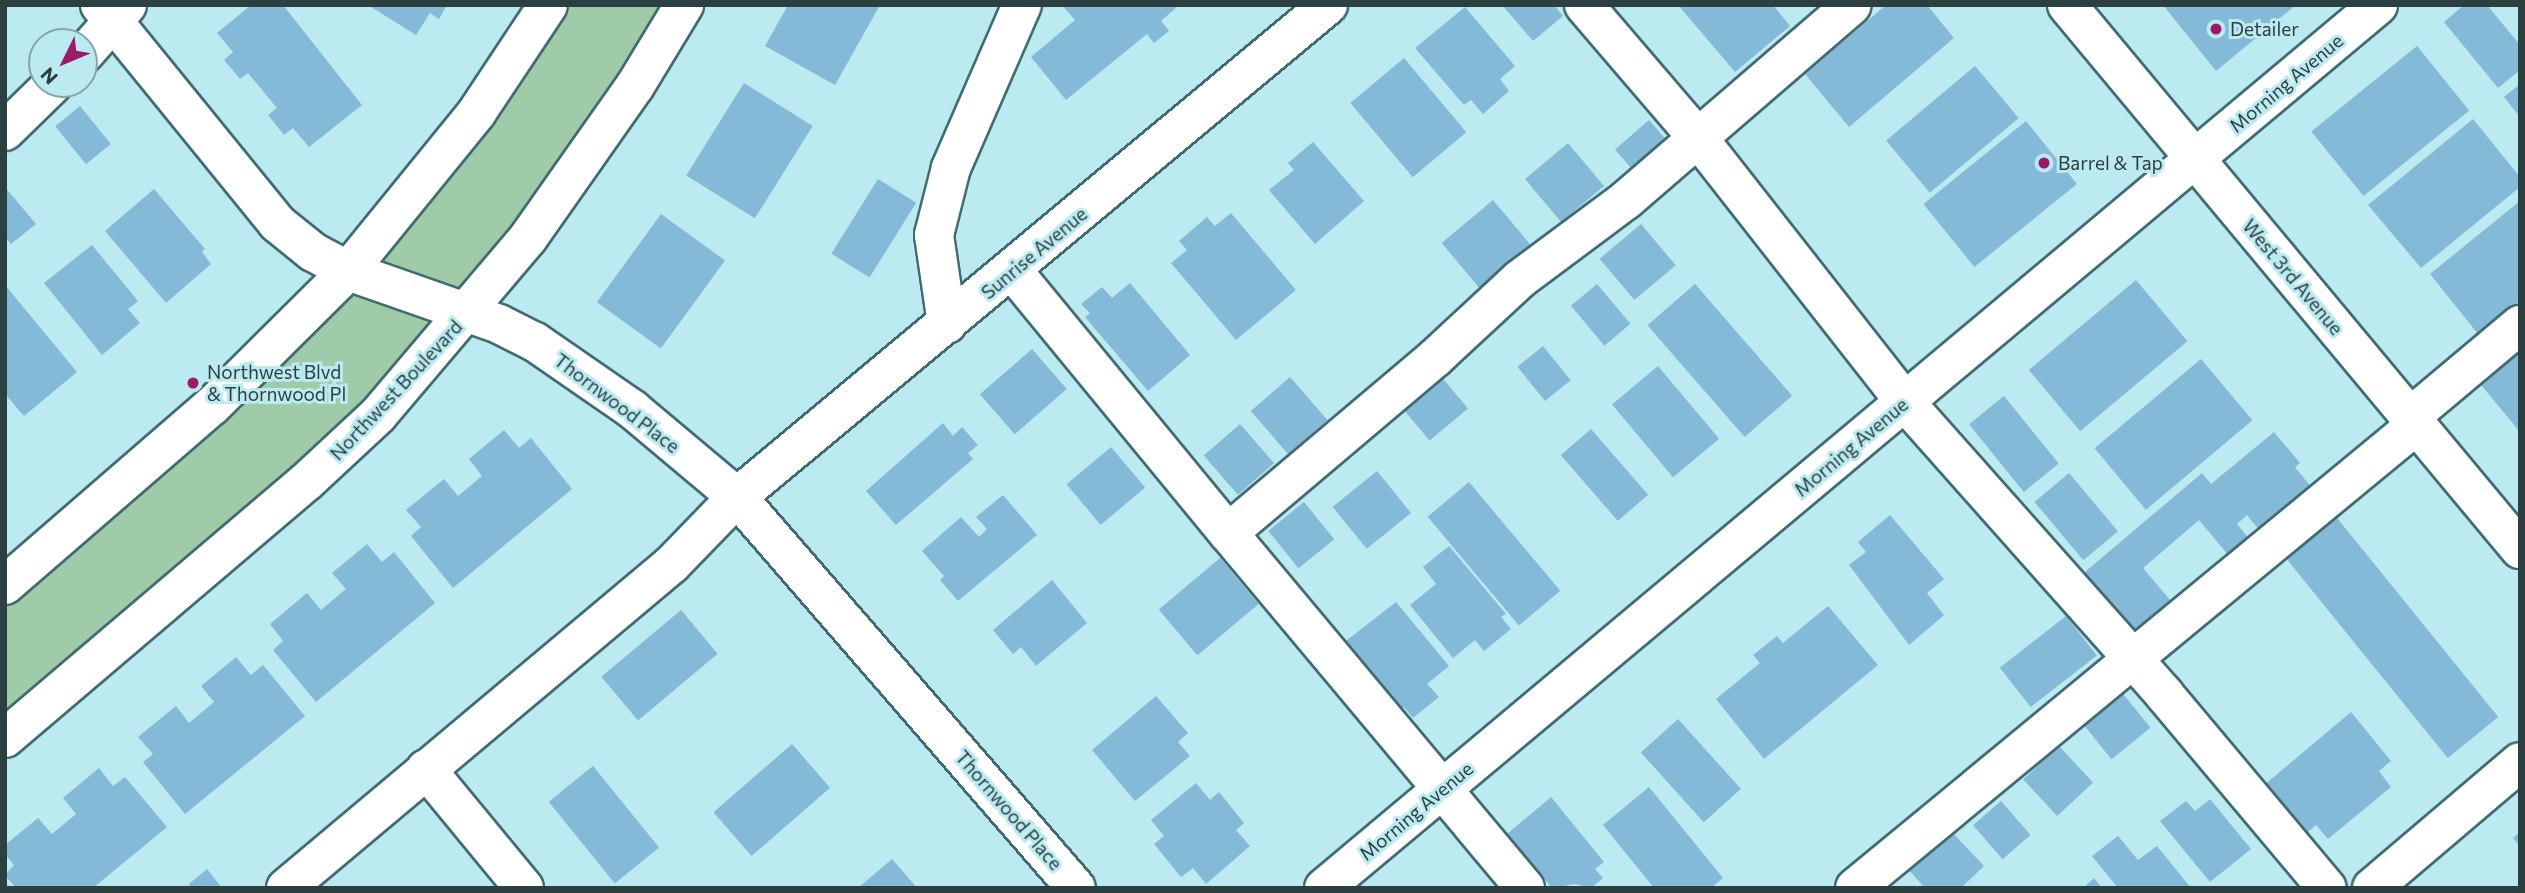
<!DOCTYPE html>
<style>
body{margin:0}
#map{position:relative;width:2525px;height:893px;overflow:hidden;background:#bbeaf0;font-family:Commissioner,sans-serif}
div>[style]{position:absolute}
.green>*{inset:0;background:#a0cba8}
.building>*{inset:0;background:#85b9d8;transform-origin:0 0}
.roads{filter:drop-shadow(2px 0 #416c72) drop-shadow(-2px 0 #416c72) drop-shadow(0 2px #416c72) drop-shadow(0 -2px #416c72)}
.minor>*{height:38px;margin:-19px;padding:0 19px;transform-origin:19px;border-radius:19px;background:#fff}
.major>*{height:38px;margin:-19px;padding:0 19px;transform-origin:19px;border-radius:19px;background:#fff}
.dots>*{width:19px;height:19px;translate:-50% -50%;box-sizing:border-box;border:4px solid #bbeaf0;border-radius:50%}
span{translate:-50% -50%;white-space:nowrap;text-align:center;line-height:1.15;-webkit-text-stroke:6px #bbeaf0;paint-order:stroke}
.poi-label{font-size:19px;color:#2c3f41}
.left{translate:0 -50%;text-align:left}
.street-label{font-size:19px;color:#2c3f41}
.frame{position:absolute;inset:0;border:7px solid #2c3f41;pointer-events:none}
.north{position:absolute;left:28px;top:28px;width:70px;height:70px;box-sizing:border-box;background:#bbeaf0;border:2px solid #82a6aa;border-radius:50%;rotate:227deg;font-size:19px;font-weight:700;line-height:28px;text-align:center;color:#2c3f41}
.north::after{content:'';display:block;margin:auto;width:24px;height:32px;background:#9d196a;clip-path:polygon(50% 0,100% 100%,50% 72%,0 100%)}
</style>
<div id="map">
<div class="green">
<div style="clip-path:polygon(548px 5px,684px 5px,468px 312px,5px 738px,5px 585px,269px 351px)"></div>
</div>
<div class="building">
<div style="clip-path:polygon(251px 5px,283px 5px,362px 105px,309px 147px,293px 128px,284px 135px,268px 115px,277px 108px,248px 73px,240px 79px,224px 60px,233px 52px,217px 33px)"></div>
<div style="clip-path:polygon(368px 5px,447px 5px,439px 19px,430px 13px,416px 35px)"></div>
<div style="clip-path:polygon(788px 5px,880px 5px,835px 85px,765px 46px)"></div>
<div style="clip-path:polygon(1062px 5px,1179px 5px,1161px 21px,1169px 31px,1154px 43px,1147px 34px,1066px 100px,1031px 57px,1075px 20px)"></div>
<div style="clip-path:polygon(1502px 5px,1554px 5px,1563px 16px,1533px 41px)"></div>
<div style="clip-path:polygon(1678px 5px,1773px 5px,1790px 26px,1735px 72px)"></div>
<div style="clip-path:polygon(1886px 5px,1927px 5px,1954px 38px,1849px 127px,1805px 74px)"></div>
<div style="clip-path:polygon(2163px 5px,2296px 5px,2216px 71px)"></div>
<div style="clip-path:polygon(2464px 5px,2487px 5px,2520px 45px,2520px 70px,2498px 88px,2444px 22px)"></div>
<div style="clip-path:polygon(1465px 7px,1515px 66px,1500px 79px,1509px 91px,1483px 114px,1471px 100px,1464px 105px,1415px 48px)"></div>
<div style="left:2417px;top:46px;width:83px;height:136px;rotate:51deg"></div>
<div style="left:1404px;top:58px;width:97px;height:70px;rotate:50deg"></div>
<div style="left:1975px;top:66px;width:68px;height:116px;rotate:50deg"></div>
<div style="left:744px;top:83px;width:81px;height:109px;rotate:32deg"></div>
<div style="clip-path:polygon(2520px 84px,2520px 117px,2504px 97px)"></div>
<div style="left:80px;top:106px;width:49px;height:32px;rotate:51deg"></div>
<div style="clip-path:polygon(2473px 119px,2520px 177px,2520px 187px,2421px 268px,2368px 205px)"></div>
<div style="left:1649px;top:120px;width:33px;height:45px;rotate:49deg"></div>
<div style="left:2026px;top:121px;width:81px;height:132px;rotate:51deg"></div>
<div style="clip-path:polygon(1313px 142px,1364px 201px,1315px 244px,1269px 190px,1294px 170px,1288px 163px)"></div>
<div style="left:1568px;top:143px;width:56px;height:56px;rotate:50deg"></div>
<div style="left:878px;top:179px;width:45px;height:88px;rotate:32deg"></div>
<div style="clip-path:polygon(5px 187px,36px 224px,11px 244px,5px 237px)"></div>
<div style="clip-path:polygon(154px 189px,205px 249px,202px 252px,211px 264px,166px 303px,105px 231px)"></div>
<div style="left:1493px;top:200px;width:61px;height:67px;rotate:50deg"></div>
<div style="clip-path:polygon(2520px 201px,2520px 308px,2482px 339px,2430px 274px)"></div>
<div style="clip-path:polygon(1231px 213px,1296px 290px,1236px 340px,1171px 263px,1187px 250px,1179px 241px,1207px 217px,1215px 226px)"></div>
<div style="left:661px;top:214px;width:79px;height:109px;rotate:36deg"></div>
<div style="left:1641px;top:224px;width:54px;height:54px;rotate:50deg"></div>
<div style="clip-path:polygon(92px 245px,138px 301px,128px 309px,140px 323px,102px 355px,44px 283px)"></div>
<div style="left:2136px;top:280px;width:80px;height:140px;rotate:50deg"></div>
<div style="clip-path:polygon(1130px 283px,1190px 355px,1148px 391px,1085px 317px,1090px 313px,1081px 304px,1102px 287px,1112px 298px)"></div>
<div style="left:1597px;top:284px;width:52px;height:34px;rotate:50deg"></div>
<div style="left:1695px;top:284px;width:148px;height:63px;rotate:49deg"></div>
<div style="clip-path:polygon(5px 285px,77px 372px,24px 416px,5px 394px)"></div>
<div style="clip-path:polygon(2520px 344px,2520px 432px,2477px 380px)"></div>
<div style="left:1543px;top:346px;width:44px;height:33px;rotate:51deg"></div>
<div style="left:1032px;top:349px;width:53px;height:69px;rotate:49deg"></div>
<div style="left:2201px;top:359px;width:80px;height:139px;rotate:50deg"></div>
<div style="left:1658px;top:366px;width:95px;height:60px;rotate:50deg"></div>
<div style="left:1439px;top:374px;width:45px;height:50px;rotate:50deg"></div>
<div style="left:1290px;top:377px;width:57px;height:52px;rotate:49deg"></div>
<div style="left:2004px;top:396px;width:87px;height:45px;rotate:51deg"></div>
<div style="clip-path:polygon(943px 423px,953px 436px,962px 427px,978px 445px,968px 453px,973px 459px,896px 525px,866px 491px)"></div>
<div style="left:1240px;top:424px;width:52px;height:48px;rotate:49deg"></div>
<div style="left:1591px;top:429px;width:87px;height:40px;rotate:49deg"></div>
<div style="clip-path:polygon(504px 430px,519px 448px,531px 438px,572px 489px,453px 588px,411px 536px,421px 527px,406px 510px,444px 479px,458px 496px,482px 476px,469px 459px)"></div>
<div style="clip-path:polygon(2274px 432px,2300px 463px,2295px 467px,2312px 488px,2260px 531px,2247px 515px,2237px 524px,2250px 540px,2229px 556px,2199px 520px,2143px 568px,2170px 600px,2128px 636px,2079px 577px,2202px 473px,2211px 484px)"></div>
<div style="left:1111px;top:447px;width:53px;height:58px;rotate:50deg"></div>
<div style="left:1377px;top:471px;width:54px;height:57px;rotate:51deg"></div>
<div style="left:2069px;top:473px;width:76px;height:45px;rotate:50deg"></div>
<div style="left:1469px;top:482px;width:142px;height:54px;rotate:50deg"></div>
<div style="clip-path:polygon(1003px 495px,1037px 535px,958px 601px,940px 580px,944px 576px,922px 551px,961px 517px,979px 537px,987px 529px,976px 517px)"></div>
<div style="left:1304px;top:502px;width:48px;height:46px;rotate:51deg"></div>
<div style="left:2329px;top:508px;width:269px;height:65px;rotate:51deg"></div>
<div style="clip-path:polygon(1890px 515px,1944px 579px,1927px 593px,1944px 615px,1909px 645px,1849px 565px,1866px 552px,1858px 542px)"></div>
<div style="clip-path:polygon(367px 544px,382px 562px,394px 552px,435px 603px,316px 702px,273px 650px,283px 641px,270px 624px,307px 593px,321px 610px,346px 589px,332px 573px)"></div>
<div style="clip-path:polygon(1449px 546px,1506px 614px,1501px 617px,1511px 629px,1484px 651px,1475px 640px,1453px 658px,1410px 605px,1436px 584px,1423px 567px)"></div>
<div style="left:1220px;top:558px;width:60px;height:80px;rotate:50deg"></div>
<div style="clip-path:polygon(1052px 580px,1087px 623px,1036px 666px,1021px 647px,1013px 654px,993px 630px)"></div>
<div style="clip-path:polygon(1396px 602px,1449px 666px,1427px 684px,1439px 697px,1413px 718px,1404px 707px,1399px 711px,1342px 644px)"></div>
<div style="clip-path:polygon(1828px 606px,1878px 665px,1764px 759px,1716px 699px,1760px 663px,1753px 655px,1777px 636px,1783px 643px)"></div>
<div style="left:681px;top:610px;width:57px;height:104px;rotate:50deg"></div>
<div style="left:2066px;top:616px;width:50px;height:84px;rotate:52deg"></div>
<div style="clip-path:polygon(236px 657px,251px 675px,263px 665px,305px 716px,185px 814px,143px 762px,153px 754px,138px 737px,176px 706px,189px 723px,214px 702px,201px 686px)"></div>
<div style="left:2119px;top:689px;width:50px;height:50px;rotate:51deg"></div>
<div style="clip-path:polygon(1156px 696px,1188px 733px,1178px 742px,1190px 756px,1135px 801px,1092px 750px)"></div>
<div style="clip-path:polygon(2351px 712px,2391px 761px,2379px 771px,2391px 787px,2328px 839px,2316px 825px,2304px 835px,2263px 786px)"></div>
<div style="left:1678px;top:719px;width:94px;height:50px;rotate:48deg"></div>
<div style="left:792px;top:744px;width:58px;height:104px;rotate:49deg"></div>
<div style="left:2059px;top:746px;width:50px;height:49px;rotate:47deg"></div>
<div style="left:593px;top:766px;width:105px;height:57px;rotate:51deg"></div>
<div style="clip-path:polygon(99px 768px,113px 786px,125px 777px,167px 827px,93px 888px,16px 888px,5px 875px,14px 865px,5px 854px,5px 845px,38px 818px,52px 834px,76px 814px,63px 798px)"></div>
<div style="clip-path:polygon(1196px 783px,1210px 800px,1219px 792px,1244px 823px,1236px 830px,1250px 846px,1206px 884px,1193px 868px,1181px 877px,1154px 844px,1164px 836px,1151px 820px)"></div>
<div style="clip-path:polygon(1649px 787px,1723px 878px,1711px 888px,1654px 888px,1603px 825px)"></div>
<div style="clip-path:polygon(1551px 797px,1604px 862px,1595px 869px,1603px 878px,1591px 888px,1575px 884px,1552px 888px,1507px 834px)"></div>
<div style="clip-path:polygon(2210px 799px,2251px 849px,2210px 882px,2160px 821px,2186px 801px,2195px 811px)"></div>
<div style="left:2001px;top:801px;width:45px;height:37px;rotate:49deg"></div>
<div style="clip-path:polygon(1950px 830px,1984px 866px,1961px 888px,1925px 888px,1908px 869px)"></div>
<div style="clip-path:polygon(2520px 832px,2520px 846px,2513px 838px)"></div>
<div style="clip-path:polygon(2118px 836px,2138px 860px,2157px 846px,2191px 888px,2118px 888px,2092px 856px)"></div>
<div style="clip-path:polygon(892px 859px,917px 888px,858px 888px)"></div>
<div style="clip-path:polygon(207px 869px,222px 888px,191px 888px,189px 884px)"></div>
<div style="clip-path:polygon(2094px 878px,2102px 888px,2083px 888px)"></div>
</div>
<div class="roads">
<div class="minor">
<div style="left:100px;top:5px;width:281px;rotate:50.9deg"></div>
<div style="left:277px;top:223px;width:46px;rotate:38.9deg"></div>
<div style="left:313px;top:252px;width:40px;rotate:28deg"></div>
<div style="left:348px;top:271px;width:160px;rotate:19.3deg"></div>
<div style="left:499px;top:324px;width:40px;rotate:26.6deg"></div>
<div style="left:535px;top:342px;width:118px;rotate:34.6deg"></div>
<div style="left:632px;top:409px;width:137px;rotate:40deg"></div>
<div style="left:737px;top:497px;width:517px;rotate:49.07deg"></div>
<div style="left:1584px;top:5px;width:175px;rotate:49.4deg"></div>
<div style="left:1698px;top:138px;width:335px;rotate:51.9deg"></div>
<div style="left:1905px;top:402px;width:390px;rotate:48.4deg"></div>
<div style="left:2164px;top:694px;width:253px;rotate:50deg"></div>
<div style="left:2067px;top:5px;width:708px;rotate:50.22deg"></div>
<div style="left:84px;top:54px;width:65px;rotate:-48.7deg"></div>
<div style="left:5px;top:131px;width:67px;rotate:-44.4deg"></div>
<div style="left:1012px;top:270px;width:340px;rotate:50.6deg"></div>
<div style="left:947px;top:324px;width:90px;rotate:-98.3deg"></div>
<div style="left:934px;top:235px;width:69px;rotate:-75.8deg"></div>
<div style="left:951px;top:168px;width:178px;rotate:-66.5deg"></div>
<div style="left:2409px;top:418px;width:145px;rotate:-40deg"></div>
<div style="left:426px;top:769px;width:154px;rotate:50.5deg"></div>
<div style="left:286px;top:888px;width:504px;rotate:-40.01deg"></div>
<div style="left:672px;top:564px;width:93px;rotate:-45.9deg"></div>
<div style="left:737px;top:497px;width:769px;rotate:-39.78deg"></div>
<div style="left:1324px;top:888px;width:1375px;rotate:-39.95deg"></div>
<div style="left:1525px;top:888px;width:463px;rotate:-129.9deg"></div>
<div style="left:1228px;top:533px;width:271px;rotate:-40.2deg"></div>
<div style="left:1435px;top:358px;width:116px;rotate:-42.9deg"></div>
<div style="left:1520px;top:279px;width:132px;rotate:-36.7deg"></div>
<div style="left:1626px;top:200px;width:298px;rotate:-40.8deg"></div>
<div style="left:1855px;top:888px;width:726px;rotate:-39.52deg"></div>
<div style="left:2372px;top:888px;width:194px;rotate:-40.4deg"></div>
</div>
<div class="major">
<div style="left:5px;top:585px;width:274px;rotate:-40.9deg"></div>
<div style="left:212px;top:406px;width:192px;rotate:-44.8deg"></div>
<div style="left:348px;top:271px;width:205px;rotate:-50.9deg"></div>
<div style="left:477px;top:112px;width:128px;rotate:-56.4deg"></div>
<div style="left:5px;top:738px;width:395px;rotate:-40.4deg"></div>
<div style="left:306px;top:482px;width:98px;rotate:-42.9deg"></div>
<div style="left:378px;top:415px;width:232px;rotate:-49.7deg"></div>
<div style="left:528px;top:238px;width:186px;rotate:-54.9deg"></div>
<div style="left:635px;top:86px;width:95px;rotate:-58.8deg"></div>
</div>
</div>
<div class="dots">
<div style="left:2216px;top:29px;background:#9d196a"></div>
<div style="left:2044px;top:163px;background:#9d196a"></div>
<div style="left:193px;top:383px;background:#9d196a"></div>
</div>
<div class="poi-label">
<span class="left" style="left:2230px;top:29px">Detailer</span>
<span class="left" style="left:2058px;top:163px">Barrel &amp; Tap</span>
<span class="left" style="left:207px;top:383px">Northwest Blvd<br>&amp; Thornwood Pl</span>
</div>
<div class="street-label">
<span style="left:2286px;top:83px;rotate:-40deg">Morning Avenue</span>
<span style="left:1034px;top:253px;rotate:-40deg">Sunrise Avenue</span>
<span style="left:2293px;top:277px;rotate:50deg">West 3rd Avenue</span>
<span style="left:396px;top:390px;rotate:-47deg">Northwest Boulevard</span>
<span style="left:617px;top:403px;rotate:37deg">Thornwood Place</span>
<span style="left:1851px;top:447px;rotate:-40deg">Morning Avenue</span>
<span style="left:1009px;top:810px;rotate:49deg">Thornwood Place</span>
<span style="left:1416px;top:811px;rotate:-40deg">Morning Avenue</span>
</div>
<div class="frame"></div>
<div class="north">N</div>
</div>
